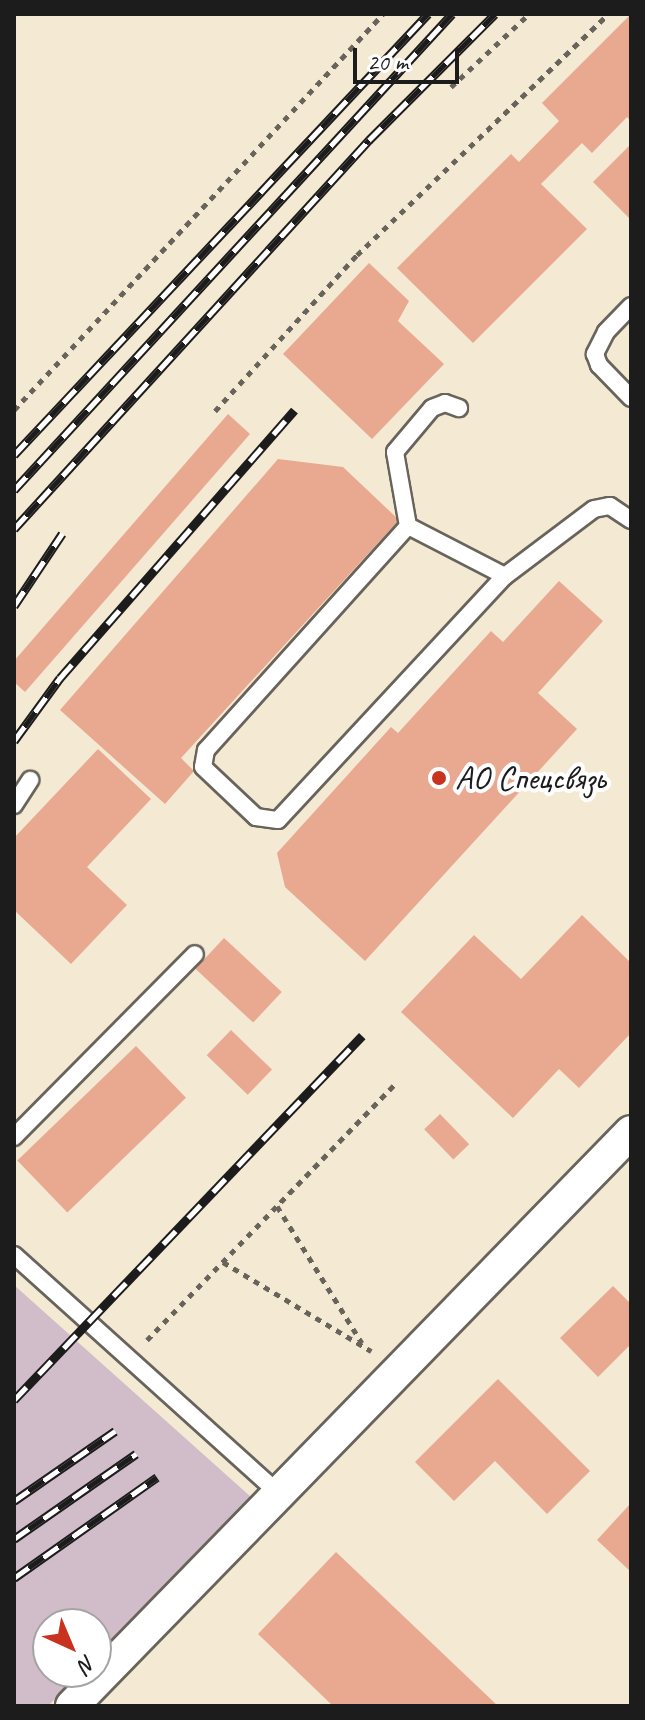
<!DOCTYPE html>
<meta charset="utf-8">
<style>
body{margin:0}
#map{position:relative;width:645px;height:1720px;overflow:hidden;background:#f4e9d2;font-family:Caveat,sans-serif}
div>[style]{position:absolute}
.industrial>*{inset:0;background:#d1bdc9}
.building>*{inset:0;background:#e8a990;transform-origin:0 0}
.path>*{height:5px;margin-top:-2.5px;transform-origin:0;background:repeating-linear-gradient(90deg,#68645c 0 6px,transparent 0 12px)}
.roads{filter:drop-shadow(2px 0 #68645c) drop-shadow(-2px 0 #68645c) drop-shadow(0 2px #68645c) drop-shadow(0 -2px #68645c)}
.service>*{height:16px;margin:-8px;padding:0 8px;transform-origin:8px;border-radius:8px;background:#fff}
.minor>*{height:32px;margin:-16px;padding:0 16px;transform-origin:16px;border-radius:16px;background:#fff}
.rail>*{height:9px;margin-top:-4.5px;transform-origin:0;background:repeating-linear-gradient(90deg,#fff 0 18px,#1c1c1c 0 36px);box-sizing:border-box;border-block:2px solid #1c1c1c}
.dots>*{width:22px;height:22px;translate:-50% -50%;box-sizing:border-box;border:4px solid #fff;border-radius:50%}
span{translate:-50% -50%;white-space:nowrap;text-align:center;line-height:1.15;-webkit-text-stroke:8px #fff;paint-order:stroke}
.poi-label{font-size:34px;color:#1c1c1c}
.left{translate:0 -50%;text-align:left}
.frame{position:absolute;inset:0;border:16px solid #1c1c1c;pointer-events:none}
.north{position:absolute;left:32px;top:1608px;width:80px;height:80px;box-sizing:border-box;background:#fff;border:2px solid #a4a4a4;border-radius:50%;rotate:136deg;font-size:22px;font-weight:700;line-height:32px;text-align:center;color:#1c1c1c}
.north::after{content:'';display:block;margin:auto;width:28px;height:36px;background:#c8321e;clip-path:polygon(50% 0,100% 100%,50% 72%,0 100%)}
.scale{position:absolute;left:353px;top:48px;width:106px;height:36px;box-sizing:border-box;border:4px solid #1c1c1c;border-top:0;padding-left:10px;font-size:24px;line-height:28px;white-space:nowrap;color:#1c1c1c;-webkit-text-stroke:6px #fff;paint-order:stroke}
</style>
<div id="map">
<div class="industrial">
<div style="clip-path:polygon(14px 1285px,251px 1497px,96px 1656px,96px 1624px,48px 1624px,48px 1672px,81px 1672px,48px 1706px,14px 1706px)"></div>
</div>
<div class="building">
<div style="clip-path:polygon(631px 14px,631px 121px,627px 117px,592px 153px,582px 143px,541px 184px,587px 229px,473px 343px,397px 268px,511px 154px,519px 162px,559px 121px,542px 103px)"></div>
<div style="clip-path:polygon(631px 144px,631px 220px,593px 182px)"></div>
<div style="clip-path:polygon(369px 263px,409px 301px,398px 321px,444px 364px,372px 439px,283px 354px)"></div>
<div style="clip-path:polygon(228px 414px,250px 434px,25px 692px,14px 682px,14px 661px)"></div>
<div style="clip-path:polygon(278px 459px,343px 467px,399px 520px,181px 758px,194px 771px,165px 804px,60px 710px)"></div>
<div style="clip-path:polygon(559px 581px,603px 621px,538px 693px,577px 729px,365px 961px,285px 887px,277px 853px,391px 727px,398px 733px,491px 631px,503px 642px)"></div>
<div style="clip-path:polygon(98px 749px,151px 799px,87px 867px,127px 905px,71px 964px,14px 910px,14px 838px)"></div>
<div style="clip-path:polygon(582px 915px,631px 963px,631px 1033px,579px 1088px,559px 1069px,513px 1118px,401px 1012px,474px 935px,521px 979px)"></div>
<div style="left:224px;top:938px;width:79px;height:42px;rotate:43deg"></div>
<div style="left:231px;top:1030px;width:57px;height:35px;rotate:44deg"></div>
<div style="left:136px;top:1046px;width:72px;height:165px;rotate:46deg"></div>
<div style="left:440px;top:1114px;width:42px;height:22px;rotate:46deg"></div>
<div style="clip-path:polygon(613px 1286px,631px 1304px,631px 1344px,598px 1377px,560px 1338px)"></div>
<div style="clip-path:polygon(498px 1379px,590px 1471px,547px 1514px,495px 1461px,454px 1501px,415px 1462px)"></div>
<div style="clip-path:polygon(631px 1503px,631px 1572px,597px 1540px)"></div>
<div style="clip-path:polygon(336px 1552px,498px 1706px,333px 1706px,258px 1634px)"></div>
</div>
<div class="path">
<div style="left:451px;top:87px;width:107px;rotate:-43.1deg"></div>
<div style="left:14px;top:410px;width:541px;rotate:-47.02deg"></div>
<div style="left:215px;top:411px;width:211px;rotate:-47.7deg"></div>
<div style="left:357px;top:255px;width:348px;rotate:-43.8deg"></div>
<div style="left:277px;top:1206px;width:161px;rotate:58.2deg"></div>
<div style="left:223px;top:1262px;width:173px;rotate:31deg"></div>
<div style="left:147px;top:1340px;width:355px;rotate:-45.9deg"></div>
</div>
<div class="roads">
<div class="service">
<div style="left:631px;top:306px;width:36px;rotate:134deg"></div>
<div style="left:606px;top:332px;width:25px;rotate:117deg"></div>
<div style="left:595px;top:354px;width:12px;rotate:70deg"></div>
<div style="left:599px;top:365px;width:46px;rotate:45.9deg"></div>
<div style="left:408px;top:526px;width:75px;rotate:-100deg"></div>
<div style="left:395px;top:452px;width:57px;rotate:-49.9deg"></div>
<div style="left:432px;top:408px;width:14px;rotate:-21deg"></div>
<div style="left:445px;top:403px;width:15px;rotate:20deg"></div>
<div style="left:505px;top:576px;width:109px;rotate:-152.7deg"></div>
<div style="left:408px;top:526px;width:302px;rotate:132deg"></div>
<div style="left:206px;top:750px;width:17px;rotate:100deg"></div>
<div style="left:203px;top:767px;width:73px;rotate:43.3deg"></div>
<div style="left:256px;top:817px;width:22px;rotate:8deg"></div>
<div style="left:278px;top:820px;width:333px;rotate:-47.1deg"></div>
<div style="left:505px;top:576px;width:111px;rotate:-37deg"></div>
<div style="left:594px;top:509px;width:16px;rotate:-11deg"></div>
<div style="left:610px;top:506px;width:25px;rotate:34deg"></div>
<div style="left:14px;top:805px;width:30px;rotate:-57deg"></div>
<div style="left:14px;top:1137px;width:257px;rotate:-45.3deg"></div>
<div style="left:14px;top:1255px;width:354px;rotate:42deg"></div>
</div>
<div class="minor">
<div style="left:72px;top:1706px;width:801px;rotate:-45.76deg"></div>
</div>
</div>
<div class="rail">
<div style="left:14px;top:455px;width:605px;rotate:-46.81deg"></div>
<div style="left:14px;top:490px;width:647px;rotate:-47.38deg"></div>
<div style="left:14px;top:529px;width:527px;rotate:-47.62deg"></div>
<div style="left:369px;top:140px;width:178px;rotate:-45deg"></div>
<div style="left:14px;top:606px;width:87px;rotate:-56.3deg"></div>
<div style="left:14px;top:741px;width:78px;rotate:-53.9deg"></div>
<div style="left:60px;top:678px;width:356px;rotate:-48.8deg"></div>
<div style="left:14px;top:1400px;width:504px;rotate:-46.29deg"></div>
<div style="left:14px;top:1501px;width:123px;rotate:-34.7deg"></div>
<div style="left:14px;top:1539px;width:149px;rotate:-34.9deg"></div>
<div style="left:14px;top:1578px;width:175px;rotate:-35.2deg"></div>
</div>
<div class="dots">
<div style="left:439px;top:778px;background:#c8321e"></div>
</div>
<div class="poi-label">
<span class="left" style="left:455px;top:778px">АО Спецсвязь</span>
</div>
<div class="frame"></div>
<div class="north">N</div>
<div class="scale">20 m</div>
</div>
